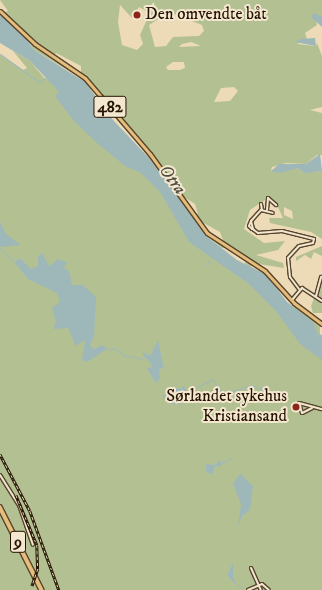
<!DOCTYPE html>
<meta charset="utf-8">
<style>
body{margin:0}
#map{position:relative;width:322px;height:590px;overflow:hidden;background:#eddab6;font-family:"IM FELL DW Pica",serif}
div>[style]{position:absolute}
.green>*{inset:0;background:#b3c192}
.water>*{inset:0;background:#9eb8ba}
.stream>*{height:1px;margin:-0.5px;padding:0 0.5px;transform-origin:0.5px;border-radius:0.5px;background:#9eb8ba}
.roads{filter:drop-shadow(1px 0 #57452e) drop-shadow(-1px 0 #57452e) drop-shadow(0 1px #57452e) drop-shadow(0 -1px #57452e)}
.minor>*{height:2px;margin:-1px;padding:0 1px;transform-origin:1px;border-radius:1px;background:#f3e7d0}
.major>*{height:3px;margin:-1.5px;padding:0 1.5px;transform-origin:1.5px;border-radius:1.5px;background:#e6bd7b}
.highway>*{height:3.5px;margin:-1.75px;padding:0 1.75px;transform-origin:1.75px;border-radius:1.75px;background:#e6bd7b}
.rail>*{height:2.5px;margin-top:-1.25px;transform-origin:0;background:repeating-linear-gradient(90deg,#f3e7d0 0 3px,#251300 0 6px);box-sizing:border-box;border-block:1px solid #251300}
.dots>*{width:11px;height:11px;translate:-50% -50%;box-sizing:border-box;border:2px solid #f3e7d0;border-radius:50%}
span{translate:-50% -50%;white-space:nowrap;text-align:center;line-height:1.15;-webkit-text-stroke:4px #f3e7d0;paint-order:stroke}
.shield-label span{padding:1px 3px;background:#f3e7d0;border:1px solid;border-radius:3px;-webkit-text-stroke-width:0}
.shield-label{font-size:16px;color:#251300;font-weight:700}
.poi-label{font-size:17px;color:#251300}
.left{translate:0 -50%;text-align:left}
.right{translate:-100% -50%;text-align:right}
.water-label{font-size:18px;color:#4f4d41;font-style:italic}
</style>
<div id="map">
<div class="green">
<div style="clip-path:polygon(evenodd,0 0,322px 0,322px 17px,315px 16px,317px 25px,305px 33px,307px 39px,297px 44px,316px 46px,317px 43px,322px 56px,322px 107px,310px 110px,322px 113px,322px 155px,317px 155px,306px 164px,286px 163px,272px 167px,271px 171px,298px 168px,303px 172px,322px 171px,322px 239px,311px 232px,270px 223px,269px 218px,283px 218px,277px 205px,265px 200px,250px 210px,244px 229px,264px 243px,285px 241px,278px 250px,256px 255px,283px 263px,284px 268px,252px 263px,251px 268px,244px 263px,247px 262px,245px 258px,228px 247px,222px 248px,201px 231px,133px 136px,94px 88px,90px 89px,79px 77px,34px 50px,19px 29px,1px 14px,8px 11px,0 0,120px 5px,132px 18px,139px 7px,150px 13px,140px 35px,143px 44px,137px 50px,122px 45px,118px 22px,120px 5px,0 0,169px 12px,202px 25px,204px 31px,199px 36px,173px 37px,166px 46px,155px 47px,149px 25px,169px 12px,0 0,191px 42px,201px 46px,179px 47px,182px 44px,191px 42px,0 0,56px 53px,81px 66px,81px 73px,54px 56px,56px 53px,0 0,184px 62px,185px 68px,180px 70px,168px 70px,166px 67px,173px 62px,184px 62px,0 0,234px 87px,238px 91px,230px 101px,214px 102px,221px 88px,234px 87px,0 0,181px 195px,195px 204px,198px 214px,190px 211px,181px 195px,0 0,284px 207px,292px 211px,293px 219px,284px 215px,284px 207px,0 0,200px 221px,220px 232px,223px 240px,213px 240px,201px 228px,200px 221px)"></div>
<div style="clip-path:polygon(13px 51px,30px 61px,45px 79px,55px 74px,153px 176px,185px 220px,249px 277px,322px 350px,322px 590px,0 590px,0 55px,23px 70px,27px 68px)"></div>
<div style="clip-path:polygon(322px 246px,322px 256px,314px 252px,311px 259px,305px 255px,296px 261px,296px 257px)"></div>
<div style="clip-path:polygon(322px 278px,322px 313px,313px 313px,311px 306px)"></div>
<div style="clip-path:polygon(292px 305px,320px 324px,320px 335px,318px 334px)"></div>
</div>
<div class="water">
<div style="clip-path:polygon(314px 13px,322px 17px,322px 27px,311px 17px)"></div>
<div style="clip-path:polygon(0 14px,19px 29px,34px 50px,85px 82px,113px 120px,149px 158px,206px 236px,237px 260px,267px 275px,287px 302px,313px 322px,318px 334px,322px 335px,322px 360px,300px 344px,276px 311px,249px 284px,189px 242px,160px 192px,141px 173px,125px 166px,97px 143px,73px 120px,55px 96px,59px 92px,30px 61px,0 43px)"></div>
<div style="clip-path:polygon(315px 38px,316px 46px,295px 42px,301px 39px)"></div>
<div style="clip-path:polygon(320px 154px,322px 171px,304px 173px,298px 168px,280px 173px,271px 171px,279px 164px,306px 164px)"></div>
<div style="clip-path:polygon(0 222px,6px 234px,21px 245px,0 247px)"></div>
<div style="clip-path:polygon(42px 253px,49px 266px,58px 259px,67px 262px,64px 268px,69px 271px,72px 285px,83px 285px,96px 297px,94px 337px,90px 345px,94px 349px,102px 345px,107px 349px,87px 362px,82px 360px,85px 340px,76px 346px,68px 328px,53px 329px,56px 321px,52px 308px,60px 302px,57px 293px,28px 279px,14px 262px,20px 258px,31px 269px,38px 266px,38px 256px)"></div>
<div style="clip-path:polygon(158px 340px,164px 369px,159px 368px,160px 378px,156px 383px,146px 367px,151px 368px,152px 365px,143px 355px,143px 352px,150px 356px)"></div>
<div style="clip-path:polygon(184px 385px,188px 396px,180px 404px,171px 404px,163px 397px,171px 387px,181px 389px)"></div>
<div style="clip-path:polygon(266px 386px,270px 390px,263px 391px,262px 402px,261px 389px,257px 389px)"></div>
<div style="clip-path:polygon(220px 460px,222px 466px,215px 466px,212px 475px,206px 471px,206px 464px,215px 465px)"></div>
<div style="clip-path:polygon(240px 474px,253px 486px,250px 510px,242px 516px,238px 527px,241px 504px,233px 484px)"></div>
<div style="clip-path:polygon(233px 563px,233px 576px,236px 585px,227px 575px)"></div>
</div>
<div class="stream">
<div style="left:0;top:54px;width:48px;rotate:35.7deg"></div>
<div style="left:39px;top:82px;width:7px;rotate:-34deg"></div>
<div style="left:0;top:248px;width:18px;rotate:45deg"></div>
<div style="left:206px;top:265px;width:6px;rotate:-51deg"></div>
<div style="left:107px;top:349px;width:8px;rotate:-7deg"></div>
<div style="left:115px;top:348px;width:11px;rotate:41deg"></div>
<div style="left:123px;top:355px;width:21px;rotate:11deg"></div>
<div style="left:187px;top:393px;width:29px;rotate:-29deg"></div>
<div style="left:212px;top:379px;width:19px;rotate:54deg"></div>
<div style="left:223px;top:394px;width:30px;rotate:-17deg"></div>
<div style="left:252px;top:385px;width:6px;rotate:31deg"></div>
<div style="left:222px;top:463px;width:11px;rotate:-27deg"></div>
<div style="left:0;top:513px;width:87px;rotate:62.5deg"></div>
<div style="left:237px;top:584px;width:6px;rotate:45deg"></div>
</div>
<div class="roads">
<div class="minor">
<div style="left:261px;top:204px;width:6px;rotate:81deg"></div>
<div style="left:267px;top:210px;width:12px;rotate:-85deg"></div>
<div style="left:268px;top:198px;width:11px;rotate:41deg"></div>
<div style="left:251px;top:221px;width:15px;rotate:-48deg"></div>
<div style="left:261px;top:210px;width:12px;rotate:14deg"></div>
<div style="left:253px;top:229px;width:8px;rotate:-104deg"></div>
<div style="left:251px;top:221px;width:5px;rotate:112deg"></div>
<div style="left:249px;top:226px;width:4px;rotate:45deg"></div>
<div style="left:252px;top:229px;width:1px"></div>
<div style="left:253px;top:229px;width:1px;rotate:45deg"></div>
<div style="left:254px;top:230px;width:5px;rotate:37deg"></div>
<div style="left:258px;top:233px;width:24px;rotate:-5deg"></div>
<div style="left:282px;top:231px;width:33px;rotate:14deg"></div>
<div style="left:314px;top:239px;width:4px;rotate:104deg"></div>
<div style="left:313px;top:243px;width:14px;rotate:168deg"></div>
<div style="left:299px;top:246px;width:16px;rotate:133deg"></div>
<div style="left:288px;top:258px;width:19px;rotate:84deg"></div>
<div style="left:290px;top:277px;width:15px;rotate:53deg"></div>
<div style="left:316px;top:296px;width:20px;rotate:-75deg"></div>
<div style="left:292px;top:300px;width:16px;rotate:-50deg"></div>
<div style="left:302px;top:288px;width:24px;rotate:33deg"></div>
<div style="left:312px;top:408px;width:11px;rotate:153deg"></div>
<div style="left:302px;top:413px;width:10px;rotate:-107deg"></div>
<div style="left:299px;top:403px;width:24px;rotate:15deg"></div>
<div style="left:0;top:475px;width:36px;rotate:58deg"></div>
<div style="left:19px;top:505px;width:42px;rotate:70.7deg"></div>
<div style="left:251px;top:568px;width:24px;rotate:66deg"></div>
<div style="left:248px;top:590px;width:15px;rotate:-23deg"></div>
<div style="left:262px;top:584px;width:9px;rotate:41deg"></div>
</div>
<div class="major">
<div style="left:0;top:11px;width:48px;rotate:43.3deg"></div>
<div style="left:35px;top:44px;width:60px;rotate:34.2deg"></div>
<div style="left:85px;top:78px;width:100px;rotate:49.5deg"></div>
<div style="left:150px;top:154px;width:97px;rotate:54.2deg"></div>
<div style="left:207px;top:233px;width:69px;rotate:33.2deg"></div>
<div style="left:265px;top:271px;width:43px;rotate:47.8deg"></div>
<div style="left:294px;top:303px;width:35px;rotate:37deg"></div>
</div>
<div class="highway">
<div style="left:0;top:507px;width:93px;rotate:63.2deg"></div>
</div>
</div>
<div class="rail">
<div style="left:0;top:454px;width:64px;rotate:62.2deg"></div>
<div style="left:30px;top:511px;width:84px;rotate:69.8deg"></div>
<div style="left:16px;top:495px;width:54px;rotate:67.2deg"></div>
<div style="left:37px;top:545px;width:24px;rotate:88deg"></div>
<div style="left:38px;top:569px;width:18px;rotate:109deg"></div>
</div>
<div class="dots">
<div style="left:137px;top:15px;background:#8f2418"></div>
<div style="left:296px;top:407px;background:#8f2418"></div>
</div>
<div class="shield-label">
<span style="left:110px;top:107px">482</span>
<span style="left:18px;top:542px">9</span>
</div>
<div class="poi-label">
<span class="left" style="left:145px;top:15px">Den omvendte båt</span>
<span class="right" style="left:287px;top:407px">Sørlandet sykehus<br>Kristiansand</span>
</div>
<div class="water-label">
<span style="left:172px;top:180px;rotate:53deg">Otra</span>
</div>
</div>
